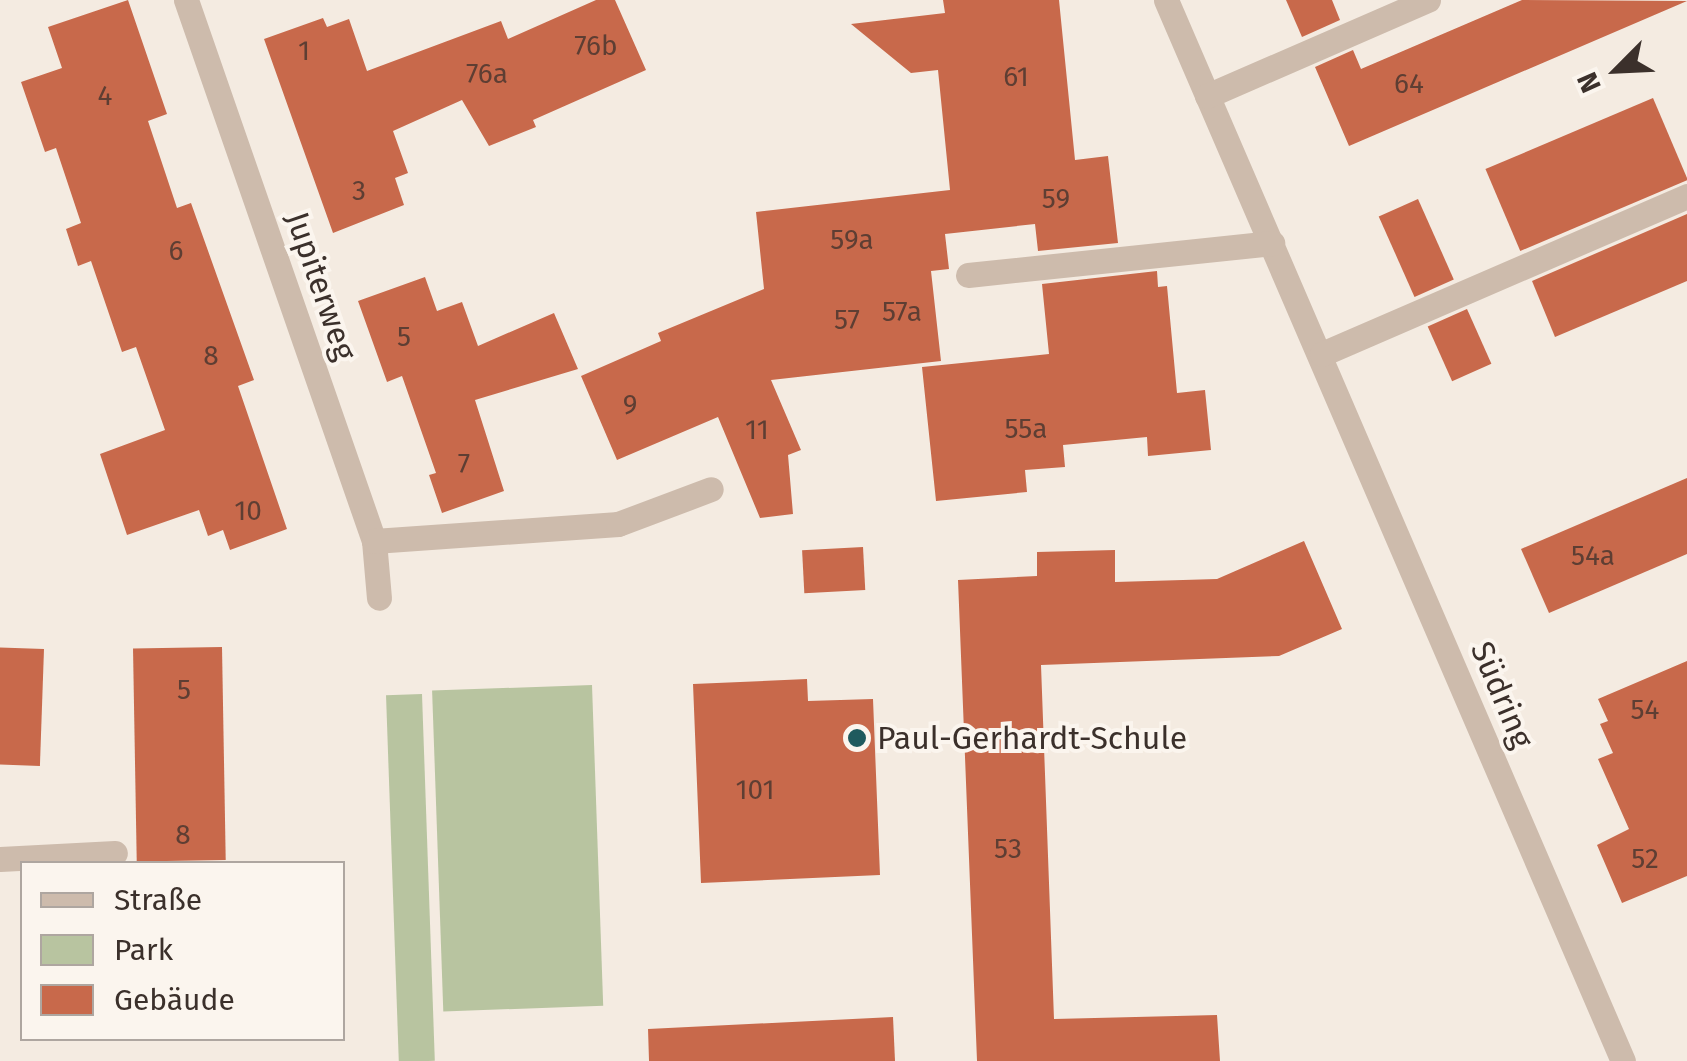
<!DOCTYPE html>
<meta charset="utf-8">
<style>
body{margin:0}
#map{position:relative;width:1687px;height:1061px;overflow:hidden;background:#f4ebe1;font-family:"Fira Sans",sans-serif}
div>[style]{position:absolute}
.green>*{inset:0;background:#b8c4a0;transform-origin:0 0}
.building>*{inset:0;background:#c8694b;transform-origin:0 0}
.minor>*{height:25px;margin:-12.5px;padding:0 12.5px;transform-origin:12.5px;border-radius:12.5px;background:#cdbbac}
.dots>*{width:28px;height:28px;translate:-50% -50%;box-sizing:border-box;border:5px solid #fbf5ee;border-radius:50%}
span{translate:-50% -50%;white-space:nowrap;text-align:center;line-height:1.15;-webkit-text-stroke:8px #fbf5ee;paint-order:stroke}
.number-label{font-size:28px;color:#5e3e33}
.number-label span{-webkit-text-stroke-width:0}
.street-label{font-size:32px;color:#3b302b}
.poi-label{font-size:32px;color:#3b302b}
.left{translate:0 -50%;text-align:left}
.legend{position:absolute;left:20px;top:861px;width:325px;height:180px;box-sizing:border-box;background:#fbf5ee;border:2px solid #aea6a0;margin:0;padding:12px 18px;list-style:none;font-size:30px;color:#3b302b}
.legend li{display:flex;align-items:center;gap:20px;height:50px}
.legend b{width:50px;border:2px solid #aea6a0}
.north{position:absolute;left:1567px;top:20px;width:100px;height:100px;-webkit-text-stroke:8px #fbf5ee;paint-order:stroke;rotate:246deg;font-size:28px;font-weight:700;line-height:40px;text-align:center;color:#3b302b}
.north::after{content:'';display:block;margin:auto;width:35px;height:45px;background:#3b302b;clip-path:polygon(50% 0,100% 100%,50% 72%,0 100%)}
</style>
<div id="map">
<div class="green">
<div style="left:592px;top:685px;width:321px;height:160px;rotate:88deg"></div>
<div style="left:422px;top:694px;width:367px;height:36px;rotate:88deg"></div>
</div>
<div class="building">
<div style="clip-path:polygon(128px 0,167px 114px,148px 121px,177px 208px,191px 203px,254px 380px,238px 386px,287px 529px,230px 550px,223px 530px,208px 536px,199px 510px,127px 535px,100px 454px,165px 430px,136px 347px,122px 352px,91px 261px,78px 266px,66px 229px,81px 223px,56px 148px,45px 152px,21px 82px,62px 68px,48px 27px)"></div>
<div style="clip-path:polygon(596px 0,615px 0,646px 70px,533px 120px,536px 127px,489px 146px,462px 100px,393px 131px,408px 173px,395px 178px,404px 205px,333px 233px,264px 39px,323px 18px,327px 27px,349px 19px,367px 71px,501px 21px,508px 39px)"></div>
<div style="clip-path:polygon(943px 0,1059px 0,1075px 160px,1108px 156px,1118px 243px,1038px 251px,1035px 224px,945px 234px,949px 269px,931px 271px,941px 361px,771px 380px,801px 450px,788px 455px,793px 514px,760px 518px,718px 417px,617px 460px,581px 376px,661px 341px,658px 333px,764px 289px,756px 212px,950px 190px,938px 70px,911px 73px,851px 24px,945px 13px)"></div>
<div style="clip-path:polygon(1286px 0,1332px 0,1340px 20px,1302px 37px)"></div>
<div style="clip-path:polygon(1522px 0,1687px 1px,1349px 146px,1315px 67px,1353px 50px,1361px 69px)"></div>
<div style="left:1653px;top:98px;width:89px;height:182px;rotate:67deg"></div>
<div style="left:1418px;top:199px;width:88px;height:43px;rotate:66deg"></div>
<div style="clip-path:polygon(1687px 214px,1687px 281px,1555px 337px,1532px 281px)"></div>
<div style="clip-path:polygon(1157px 271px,1158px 287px,1167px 286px,1177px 393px,1205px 390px,1211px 450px,1148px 456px,1147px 437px,1063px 445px,1065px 467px,1025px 470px,1027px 492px,936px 501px,922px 367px,1049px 354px,1042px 284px)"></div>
<div style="clip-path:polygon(425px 277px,437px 311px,462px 302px,478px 346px,554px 313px,578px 369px,475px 400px,504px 491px,442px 513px,429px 475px,436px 473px,402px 376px,387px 382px,358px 301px)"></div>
<div style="left:1467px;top:309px;width:60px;height:43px;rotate:66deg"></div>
<div style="clip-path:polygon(1687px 478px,1687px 554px,1549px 613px,1521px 549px)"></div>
<div style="clip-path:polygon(1304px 541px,1342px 629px,1279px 656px,1041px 665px,1054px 1019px,1217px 1015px,1220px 1061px,977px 1061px,958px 580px,1037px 576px,1037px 552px,1115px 550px,1115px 582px,1217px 579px)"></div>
<div style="left:863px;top:547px;width:43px;height:61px;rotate:87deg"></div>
<div style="left:222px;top:647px;width:213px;height:89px;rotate:89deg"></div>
<div style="left:44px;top:649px;width:117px;height:44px;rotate:92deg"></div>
<div style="clip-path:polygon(1687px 661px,1687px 876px,1622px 903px,1597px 845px,1629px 829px,1598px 759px,1613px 753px,1600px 724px,1608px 721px,1598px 699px)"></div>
<div style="clip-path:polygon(807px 679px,808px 701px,873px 699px,880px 875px,701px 883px,693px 684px)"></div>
<div style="clip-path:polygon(893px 1017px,895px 1061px,649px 1061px,648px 1029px)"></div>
</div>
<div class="minor">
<div style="left:186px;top:0;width:573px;rotate:70.84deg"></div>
<div style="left:374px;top:541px;width:57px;rotate:85deg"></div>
<div style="left:1166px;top:0;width:1155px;rotate:66.7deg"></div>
<div style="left:1207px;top:96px;width:241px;rotate:-23.5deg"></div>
<div style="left:968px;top:275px;width:306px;rotate:-6deg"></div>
<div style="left:1322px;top:354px;width:398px;rotate:-23.4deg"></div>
<div style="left:374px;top:541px;width:245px;rotate:-4deg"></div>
<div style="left:618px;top:524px;width:99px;rotate:-20.6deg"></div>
<div style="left:0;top:859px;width:115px;rotate:-3deg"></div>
</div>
<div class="dots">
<div style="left:857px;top:738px;background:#1f5a5e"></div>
</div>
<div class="number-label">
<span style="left:596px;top:46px">76b</span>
<span style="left:304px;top:51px">1</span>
<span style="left:487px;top:74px">76a</span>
<span style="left:1016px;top:77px">61</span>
<span style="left:1409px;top:84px">64</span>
<span style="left:105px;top:96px">4</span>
<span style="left:359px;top:191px">3</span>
<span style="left:1056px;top:199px">59</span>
<span style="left:852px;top:240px">59a</span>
<span style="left:176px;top:251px">6</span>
<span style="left:902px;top:312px">57a</span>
<span style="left:847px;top:320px">57</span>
<span style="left:404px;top:337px">5</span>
<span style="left:211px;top:356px">8</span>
<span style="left:630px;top:405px">9</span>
<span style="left:1026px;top:429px">55a</span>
<span style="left:757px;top:430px">11</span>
<span style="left:464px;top:464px">7</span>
<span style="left:248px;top:511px">10</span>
<span style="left:1593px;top:556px">54a</span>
<span style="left:184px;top:690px">5</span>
<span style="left:1645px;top:710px">54</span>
<span style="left:755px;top:790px">101</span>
<span style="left:183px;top:835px">8</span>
<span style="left:1008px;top:849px">53</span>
<span style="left:1645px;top:859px">52</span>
</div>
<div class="street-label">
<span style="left:321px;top:286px;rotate:71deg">Jupiterweg</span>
<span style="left:1502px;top:695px;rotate:67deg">Südring</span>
</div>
<div class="poi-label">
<span class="left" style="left:877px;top:738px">Paul-Gerhardt-Schule</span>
</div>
<ul class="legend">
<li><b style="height:12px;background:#cdbbac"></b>Straße</li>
<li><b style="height:28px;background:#b8c4a0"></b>Park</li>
<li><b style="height:28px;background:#c8694b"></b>Gebäude</li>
</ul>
<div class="north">N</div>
</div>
